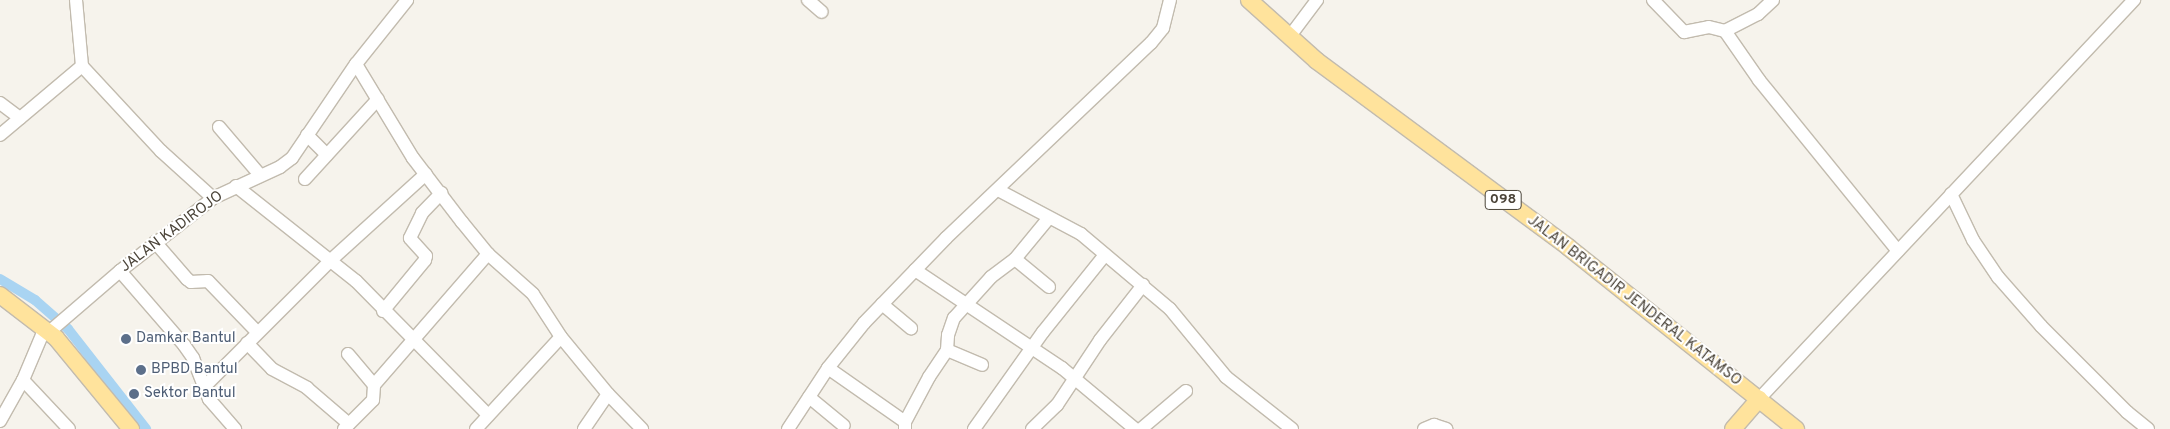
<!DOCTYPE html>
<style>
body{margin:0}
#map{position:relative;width:2170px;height:429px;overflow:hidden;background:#f6f3ec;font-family:Overpass,sans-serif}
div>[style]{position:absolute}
.canal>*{height:10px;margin:-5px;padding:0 5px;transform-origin:5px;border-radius:5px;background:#a9d4f2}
.roads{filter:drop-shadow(1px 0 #c2bbae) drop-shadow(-1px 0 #c2bbae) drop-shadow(0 1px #c2bbae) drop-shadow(0 -1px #c2bbae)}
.minor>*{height:12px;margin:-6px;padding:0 6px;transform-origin:6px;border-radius:6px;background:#fff}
.major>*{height:16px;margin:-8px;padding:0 8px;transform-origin:8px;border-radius:8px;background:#ffe39c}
.dots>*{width:14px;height:14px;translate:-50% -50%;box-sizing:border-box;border:2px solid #fff;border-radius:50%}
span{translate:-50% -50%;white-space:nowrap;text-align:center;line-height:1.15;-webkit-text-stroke:4px #fff;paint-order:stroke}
.shield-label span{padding:1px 4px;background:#fff;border:1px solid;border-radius:4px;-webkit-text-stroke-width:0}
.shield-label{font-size:14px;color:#4b4439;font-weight:700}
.street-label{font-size:15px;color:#4b4439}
.service-label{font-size:15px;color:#4e5e75}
.left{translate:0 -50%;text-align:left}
</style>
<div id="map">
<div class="canal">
<div style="left:0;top:279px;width:41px;rotate:31deg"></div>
<div style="left:35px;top:300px;width:44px;rotate:41.3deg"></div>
<div style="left:68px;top:329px;width:127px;rotate:52deg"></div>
</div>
<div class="roads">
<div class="minor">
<div style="left:76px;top:0;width:66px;rotate:84.8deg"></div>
<div style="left:808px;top:0;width:18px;rotate:41deg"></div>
<div style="left:1653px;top:0;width:45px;rotate:45.9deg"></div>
<div style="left:1684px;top:32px;width:25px;rotate:-11deg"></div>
<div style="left:1709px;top:27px;width:16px;rotate:14deg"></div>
<div style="left:1773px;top:0;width:21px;rotate:137deg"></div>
<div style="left:1758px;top:14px;width:37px;rotate:153deg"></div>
<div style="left:1725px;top:31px;width:60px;rotate:55.2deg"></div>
<div style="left:1759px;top:80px;width:220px;rotate:50.9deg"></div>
<div style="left:1290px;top:36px;width:45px;rotate:-53.1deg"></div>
<div style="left:356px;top:64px;width:110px;rotate:58.8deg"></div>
<div style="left:413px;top:158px;width:81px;rotate:52.6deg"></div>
<div style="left:462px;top:222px;width:41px;rotate:50.9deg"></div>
<div style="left:488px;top:254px;width:60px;rotate:41.6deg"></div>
<div style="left:533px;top:294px;width:51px;rotate:56.9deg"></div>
<div style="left:561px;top:337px;width:74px;rotate:50.5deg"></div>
<div style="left:608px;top:394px;width:49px;rotate:45.8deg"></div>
<div style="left:0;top:103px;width:25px;rotate:37deg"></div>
<div style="left:219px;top:127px;width:63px;rotate:49.5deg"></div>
<div style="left:0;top:135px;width:107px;rotate:-40.1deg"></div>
<div style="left:82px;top:66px;width:116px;rotate:47.1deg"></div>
<div style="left:161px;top:151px;width:70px;rotate:42.1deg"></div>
<div style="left:307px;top:135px;width:28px;rotate:45deg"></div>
<div style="left:305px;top:179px;width:108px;rotate:-47.6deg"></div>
<div style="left:236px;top:186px;width:153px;rotate:38.4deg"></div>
<div style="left:356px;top:281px;width:188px;rotate:45.4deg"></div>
<div style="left:998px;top:190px;width:94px;rotate:27.9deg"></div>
<div style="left:1081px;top:234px;width:116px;rotate:40.1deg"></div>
<div style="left:1170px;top:309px;width:88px;rotate:50.5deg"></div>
<div style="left:1226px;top:377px;width:84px;rotate:38.2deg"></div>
<div style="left:1951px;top:194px;width:51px;rotate:64.4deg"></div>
<div style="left:1973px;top:240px;width:45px;rotate:56deg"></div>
<div style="left:1998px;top:277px;width:65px;rotate:48.7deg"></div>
<div style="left:2041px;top:326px;width:122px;rotate:45deg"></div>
<div style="left:2127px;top:412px;width:27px;rotate:39deg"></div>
<div style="left:155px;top:242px;width:49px;rotate:49.1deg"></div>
<div style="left:187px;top:279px;width:5px;rotate:37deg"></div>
<div style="left:191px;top:282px;width:17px;rotate:-3deg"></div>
<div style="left:208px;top:281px;width:71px;rotate:46.1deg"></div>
<div style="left:1015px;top:259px;width:44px;rotate:39.5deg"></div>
<div style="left:915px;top:270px;width:177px;rotate:33.7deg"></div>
<div style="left:1062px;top:368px;width:95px;rotate:39.9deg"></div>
<div style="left:120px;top:271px;width:98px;rotate:49.1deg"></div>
<div style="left:184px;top:345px;width:16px;rotate:55deg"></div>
<div style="left:193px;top:358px;width:44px;rotate:68.7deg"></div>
<div style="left:209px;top:399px;width:40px;rotate:49deg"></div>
<div style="left:882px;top:304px;width:38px;rotate:40deg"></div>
<div style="left:383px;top:311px;width:66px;rotate:-50.5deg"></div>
<div style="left:425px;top:260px;width:4px;rotate:-76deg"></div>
<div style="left:426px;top:256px;width:24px;rotate:-132deg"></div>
<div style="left:410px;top:238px;width:28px;rotate:-64deg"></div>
<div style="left:422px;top:213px;width:28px;rotate:-46deg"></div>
<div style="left:49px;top:332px;width:94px;rotate:-40.7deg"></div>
<div style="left:120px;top:271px;width:118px;rotate:-38.1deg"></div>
<div style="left:213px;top:198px;width:74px;rotate:-24.8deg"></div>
<div style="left:280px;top:167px;width:15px;rotate:-37deg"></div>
<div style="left:292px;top:158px;width:114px;rotate:-55.8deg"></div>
<div style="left:356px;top:64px;width:82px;rotate:-51.4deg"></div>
<div style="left:247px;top:343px;width:36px;rotate:46deg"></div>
<div style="left:272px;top:369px;width:40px;rotate:28deg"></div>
<div style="left:307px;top:388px;width:55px;rotate:40.6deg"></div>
<div style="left:947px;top:350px;width:38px;rotate:23deg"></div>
<div style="left:348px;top:354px;width:40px;rotate:50deg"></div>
<div style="left:828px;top:368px;width:94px;rotate:35deg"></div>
<div style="left:23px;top:380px;width:56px;rotate:-67.1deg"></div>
<div style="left:204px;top:387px;width:180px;rotate:-45deg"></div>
<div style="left:331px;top:260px;width:128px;rotate:-42.2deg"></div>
<div style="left:809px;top:397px;width:45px;rotate:39.6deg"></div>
<div style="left:1759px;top:399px;width:548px;rotate:-46.78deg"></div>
<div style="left:0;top:421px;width:47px;rotate:-60.7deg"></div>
<div style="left:23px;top:380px;width:67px;rotate:46.8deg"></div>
<div style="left:344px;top:429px;width:41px;rotate:-45deg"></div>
<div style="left:373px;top:400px;width:15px;rotate:-86deg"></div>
<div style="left:374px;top:385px;width:174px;rotate:-49deg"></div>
<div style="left:476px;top:429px;width:125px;rotate:-47.3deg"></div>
<div style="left:584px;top:429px;width:42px;rotate:-55.6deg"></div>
<div style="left:788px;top:429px;width:73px;rotate:-56.7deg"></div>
<div style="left:828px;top:368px;width:58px;rotate:-51.3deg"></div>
<div style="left:864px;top:323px;width:118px;rotate:-46deg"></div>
<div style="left:946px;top:238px;width:283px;rotate:-43.6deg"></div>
<div style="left:1151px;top:43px;width:19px;rotate:-51deg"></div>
<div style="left:1163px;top:28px;width:29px;rotate:-76deg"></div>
<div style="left:905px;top:429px;width:7px;rotate:-90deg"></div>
<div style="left:905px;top:422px;width:51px;rotate:-61.9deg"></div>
<div style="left:929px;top:377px;width:32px;rotate:-56deg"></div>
<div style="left:947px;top:350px;width:15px;rotate:-86deg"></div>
<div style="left:948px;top:335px;width:18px;rotate:-71deg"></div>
<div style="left:954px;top:318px;width:55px;rotate:-47.9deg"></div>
<div style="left:991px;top:277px;width:30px;rotate:-37deg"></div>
<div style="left:1015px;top:259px;width:52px;rotate:-50.5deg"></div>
<div style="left:974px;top:429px;width:119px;rotate:-54.6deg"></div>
<div style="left:1043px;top:332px;width:99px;rotate:-51.2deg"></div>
<div style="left:1032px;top:429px;width:35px;rotate:-44deg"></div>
<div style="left:1057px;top:405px;width:78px;rotate:-56.5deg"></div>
<div style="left:1100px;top:340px;width:70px;rotate:-52deg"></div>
<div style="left:1141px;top:429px;width:59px;rotate:-40.2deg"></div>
<div style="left:1424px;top:429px;width:11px;rotate:-22deg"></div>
<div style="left:1434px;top:425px;width:13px;rotate:18deg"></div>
</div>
<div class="major">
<div style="left:1249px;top:0;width:91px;rotate:41.9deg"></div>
<div style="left:1317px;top:61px;width:312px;rotate:36.5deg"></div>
<div style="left:1568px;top:247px;width:292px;rotate:38.6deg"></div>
<div style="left:0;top:295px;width:71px;rotate:37.5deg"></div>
<div style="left:56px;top:338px;width:118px;rotate:50.5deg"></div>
<div style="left:1733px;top:429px;width:40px;rotate:-49deg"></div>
</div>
</div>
<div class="dots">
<div style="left:126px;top:339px;background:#5c6f8a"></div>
<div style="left:141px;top:370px;background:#5c6f8a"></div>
<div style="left:134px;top:394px;background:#5c6f8a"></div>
</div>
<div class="shield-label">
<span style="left:1503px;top:200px">098</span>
</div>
<div class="street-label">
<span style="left:172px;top:232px;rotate:-37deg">JALAN KADIROJO</span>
<span style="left:1634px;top:301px;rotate:38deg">JALAN BRIGADIR JENDERAL KATAMSO</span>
</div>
<div class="service-label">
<span class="left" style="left:136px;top:339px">Damkar Bantul</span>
<span class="left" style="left:151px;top:370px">BPBD Bantul</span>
<span class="left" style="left:144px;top:394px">Sektor Bantul</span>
</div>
</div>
